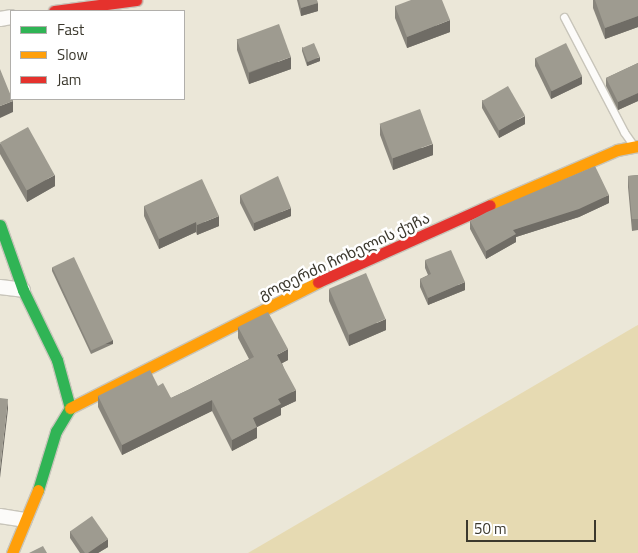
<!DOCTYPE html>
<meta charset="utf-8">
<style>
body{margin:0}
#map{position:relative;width:638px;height:553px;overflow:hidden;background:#ebe7d8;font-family:"Titillium Web","Noto Sans Georgian",sans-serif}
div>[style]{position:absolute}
.green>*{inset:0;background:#e6dab2}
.roads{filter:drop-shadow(1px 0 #c8c5ba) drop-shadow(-1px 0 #c8c5ba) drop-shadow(0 1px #c8c5ba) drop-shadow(0 -1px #c8c5ba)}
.lane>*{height:7px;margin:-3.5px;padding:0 3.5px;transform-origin:3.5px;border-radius:3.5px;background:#fcfbf9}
.street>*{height:14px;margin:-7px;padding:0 7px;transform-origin:7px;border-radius:7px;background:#fcfbf9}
.fast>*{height:11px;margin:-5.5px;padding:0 5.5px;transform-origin:5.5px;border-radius:5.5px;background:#30b455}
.slow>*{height:11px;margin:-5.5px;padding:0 5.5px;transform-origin:5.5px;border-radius:5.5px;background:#ff9f0a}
.jam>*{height:11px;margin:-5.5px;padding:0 5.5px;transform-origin:5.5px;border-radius:5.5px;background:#e5322d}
.wall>*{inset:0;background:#88857c}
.shaded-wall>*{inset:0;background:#6f6c65;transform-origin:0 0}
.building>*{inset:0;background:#9e9b90;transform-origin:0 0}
span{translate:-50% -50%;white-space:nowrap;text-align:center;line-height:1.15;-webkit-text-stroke:5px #fff;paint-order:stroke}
.street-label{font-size:15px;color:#3b382d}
.legend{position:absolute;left:10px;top:10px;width:175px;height:90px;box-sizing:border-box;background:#fff;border:1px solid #b1afab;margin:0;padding:6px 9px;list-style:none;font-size:15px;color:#3b382d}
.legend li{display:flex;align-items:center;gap:10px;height:25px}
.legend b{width:25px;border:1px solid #b1afab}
.scale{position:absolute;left:466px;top:520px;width:130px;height:22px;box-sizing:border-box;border:2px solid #3b382d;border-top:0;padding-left:6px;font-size:15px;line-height:18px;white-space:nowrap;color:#3b382d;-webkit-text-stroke:4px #fff;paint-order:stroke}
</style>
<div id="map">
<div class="green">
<div style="clip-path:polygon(638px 325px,638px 553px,248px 553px,636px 326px)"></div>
</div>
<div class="roads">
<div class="lane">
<div style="left:564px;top:17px;width:130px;rotate:62.4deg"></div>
<div style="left:624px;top:132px;width:16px;rotate:55deg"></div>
</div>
<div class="street">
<div style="left:0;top:19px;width:11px;rotate:-10deg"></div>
<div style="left:0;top:287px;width:23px;rotate:7deg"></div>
<div style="left:0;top:516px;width:25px;rotate:9deg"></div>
</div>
<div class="fast">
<div style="left:0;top:225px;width:69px;rotate:70.5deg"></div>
<div style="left:23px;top:290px;width:78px;rotate:64.1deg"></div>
<div style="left:57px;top:360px;width:50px;rotate:74.8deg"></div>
<div style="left:70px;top:408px;width:27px;rotate:121deg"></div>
<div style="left:56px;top:431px;width:62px;rotate:107deg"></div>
</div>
<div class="slow">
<div style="left:490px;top:205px;width:138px;rotate:-23.4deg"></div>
<div style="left:617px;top:150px;width:21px;rotate:-11deg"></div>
<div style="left:70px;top:408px;width:278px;rotate:-26.9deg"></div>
<div style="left:12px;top:553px;width:68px;rotate:-67.6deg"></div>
</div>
<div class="jam">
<div style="left:54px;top:11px;width:83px;rotate:-7.6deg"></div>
<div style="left:318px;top:282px;width:188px;rotate:-24.1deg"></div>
</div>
</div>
<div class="wall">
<div style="clip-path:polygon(297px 0,317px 0,318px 11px,301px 16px)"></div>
<div style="clip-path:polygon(593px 0,638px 0,638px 27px,605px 39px,593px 8px)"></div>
<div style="clip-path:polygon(395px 6px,450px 32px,407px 48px,395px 18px)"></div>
<div style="clip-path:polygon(237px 39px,291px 69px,249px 84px,237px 50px)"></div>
<div style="clip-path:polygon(302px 47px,320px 61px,307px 66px,302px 51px)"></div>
<div style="clip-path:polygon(535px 58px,582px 84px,551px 99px,535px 66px)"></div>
<div style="clip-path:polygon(638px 63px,638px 101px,618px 110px,606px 86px,606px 78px)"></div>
<div style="clip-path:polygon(482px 100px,525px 124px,499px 138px,482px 108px)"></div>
<div style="clip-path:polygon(380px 124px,433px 155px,393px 170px,380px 135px)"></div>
<div style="clip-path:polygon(0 143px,55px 186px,27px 202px,0 154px)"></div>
<div style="clip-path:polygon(638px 175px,638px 230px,632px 231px,628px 187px,628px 176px)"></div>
<div style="clip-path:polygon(240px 195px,291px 216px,254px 231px,240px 203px)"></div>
<div style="clip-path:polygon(609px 203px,579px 217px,516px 237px,516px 242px,486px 259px,470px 229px,470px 221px)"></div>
<div style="clip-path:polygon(144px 206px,219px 226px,197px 235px,196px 232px,159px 249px,144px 216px)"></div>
<div style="clip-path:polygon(425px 260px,465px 290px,428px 305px,420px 287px,420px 279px,428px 275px,425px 268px)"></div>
<div style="clip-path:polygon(52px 267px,113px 344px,91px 354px,52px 271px)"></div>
<div style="clip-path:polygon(329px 289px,386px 330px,349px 346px,329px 301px)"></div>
<div style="clip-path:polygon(238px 327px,288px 360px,282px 363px,296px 401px,281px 408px,281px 415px,257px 427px,257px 438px,232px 451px,212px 411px,122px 455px,98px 407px,98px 396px,158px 386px,171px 398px,188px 390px,249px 359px,238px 338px)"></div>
<div style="clip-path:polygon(70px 531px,108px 547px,98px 553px,80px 553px,70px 538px)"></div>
</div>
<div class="shaded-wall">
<div style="clip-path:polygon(318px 3px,318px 11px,301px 16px,301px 8px)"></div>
<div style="clip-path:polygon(638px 16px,638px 27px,605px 39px,605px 28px)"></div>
<div style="clip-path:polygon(450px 20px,450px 32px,407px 48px,407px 37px)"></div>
<div style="clip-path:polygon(291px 57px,291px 69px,249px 84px,249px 73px)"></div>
<div style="clip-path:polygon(320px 57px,320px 61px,307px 66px,307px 62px)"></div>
<div style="clip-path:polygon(582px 76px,582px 84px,551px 99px,551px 91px)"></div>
<div style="clip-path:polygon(638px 93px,638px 101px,618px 110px,618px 102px)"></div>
<div style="clip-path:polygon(13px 101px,13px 112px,0 118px,0 106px)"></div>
<div style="clip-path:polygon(525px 116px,525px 124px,499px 138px,499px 130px)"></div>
<div style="clip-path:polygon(433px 144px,433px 155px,393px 170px,393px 158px)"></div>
<div style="clip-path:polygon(55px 175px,55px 186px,27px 202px,27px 190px)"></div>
<div style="clip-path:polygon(609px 195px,609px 203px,579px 217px,516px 237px,516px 242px,486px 259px,486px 251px,513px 230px)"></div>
<div style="clip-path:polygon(291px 208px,291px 216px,254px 231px,254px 223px)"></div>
<div style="clip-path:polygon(219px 216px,219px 226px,197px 235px,197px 225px)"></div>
<div style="clip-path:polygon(196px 222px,196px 232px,159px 249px,159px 239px)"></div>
<div style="clip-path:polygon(465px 282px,465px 290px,428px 305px,428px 298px)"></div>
<div style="clip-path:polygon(386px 319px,386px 330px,349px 346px,349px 335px)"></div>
<div style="left:113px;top:340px;width:4px;height:24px;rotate:90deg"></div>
<div style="clip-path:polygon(288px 349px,288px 360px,277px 366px,277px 355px)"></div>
<div style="clip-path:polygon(296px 390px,296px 401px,281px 408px,281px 415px,253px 429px,253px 418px,278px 399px)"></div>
<div style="clip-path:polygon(8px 399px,8px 409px,0 478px,0 469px)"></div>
<div style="clip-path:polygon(212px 400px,212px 411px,122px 455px,122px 445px)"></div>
<div style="clip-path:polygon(257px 427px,257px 438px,232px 451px,232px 440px)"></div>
<div style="clip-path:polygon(108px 539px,108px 547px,98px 553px,86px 553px)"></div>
</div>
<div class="building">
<div style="clip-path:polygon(299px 0,317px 0,318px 3px,301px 8px)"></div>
<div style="clip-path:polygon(411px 0,442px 0,450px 20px,407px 37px,395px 6px)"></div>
<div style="clip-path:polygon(595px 0,638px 0,638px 16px,605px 28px)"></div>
<div style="left:279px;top:24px;width:35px;height:45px;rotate:70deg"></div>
<div style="left:314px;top:43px;width:15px;height:13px;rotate:67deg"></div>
<div style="left:566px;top:43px;width:37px;height:34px;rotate:64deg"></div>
<div style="clip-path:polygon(638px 63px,638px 93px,618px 102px,606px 78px)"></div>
<div style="clip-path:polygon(0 69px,11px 96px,11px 99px,13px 99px,13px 101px,0 106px)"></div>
<div style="left:508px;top:86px;width:34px;height:30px;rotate:60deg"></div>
<div style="left:420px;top:109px;width:37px;height:43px;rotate:70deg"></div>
<div style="left:28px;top:127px;width:55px;height:32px;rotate:61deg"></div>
<div style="clip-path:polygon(595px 166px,609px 195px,579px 209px,513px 230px,516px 234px,486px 251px,470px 221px,487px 212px)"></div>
<div style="clip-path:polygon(638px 175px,638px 219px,632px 219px,628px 176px)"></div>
<div style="clip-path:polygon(278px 176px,291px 208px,254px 223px,240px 195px)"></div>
<div style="clip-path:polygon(202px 179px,219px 216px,197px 225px,196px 222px,159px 239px,144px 206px)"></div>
<div style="clip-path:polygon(451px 250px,465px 282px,428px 298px,420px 279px,431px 274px,425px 260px)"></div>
<div style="left:74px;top:257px;width:92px;height:24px;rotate:65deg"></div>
<div style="left:366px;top:273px;width:50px;height:40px;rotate:67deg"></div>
<div style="clip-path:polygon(268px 312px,288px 349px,277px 355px,296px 390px,278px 399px,281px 404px,253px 418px,257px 427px,232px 440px,212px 400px,122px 445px,98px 396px,150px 370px,158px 386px,163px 383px,171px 398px,188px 390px,254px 357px,238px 327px)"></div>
<div style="clip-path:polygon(0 398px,8px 399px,0 469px)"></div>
<div style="left:92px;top:516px;width:28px;height:27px;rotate:55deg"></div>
<div style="clip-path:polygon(43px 546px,47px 553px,29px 553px)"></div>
</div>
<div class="street-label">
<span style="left:344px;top:256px;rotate:-25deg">გოდერძი ჩოხელის ქუჩა</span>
</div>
<ul class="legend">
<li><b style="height:6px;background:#30b455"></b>Fast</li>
<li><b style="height:6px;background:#ff9f0a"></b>Slow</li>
<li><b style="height:6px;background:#e5322d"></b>Jam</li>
</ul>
<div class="scale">50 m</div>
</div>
